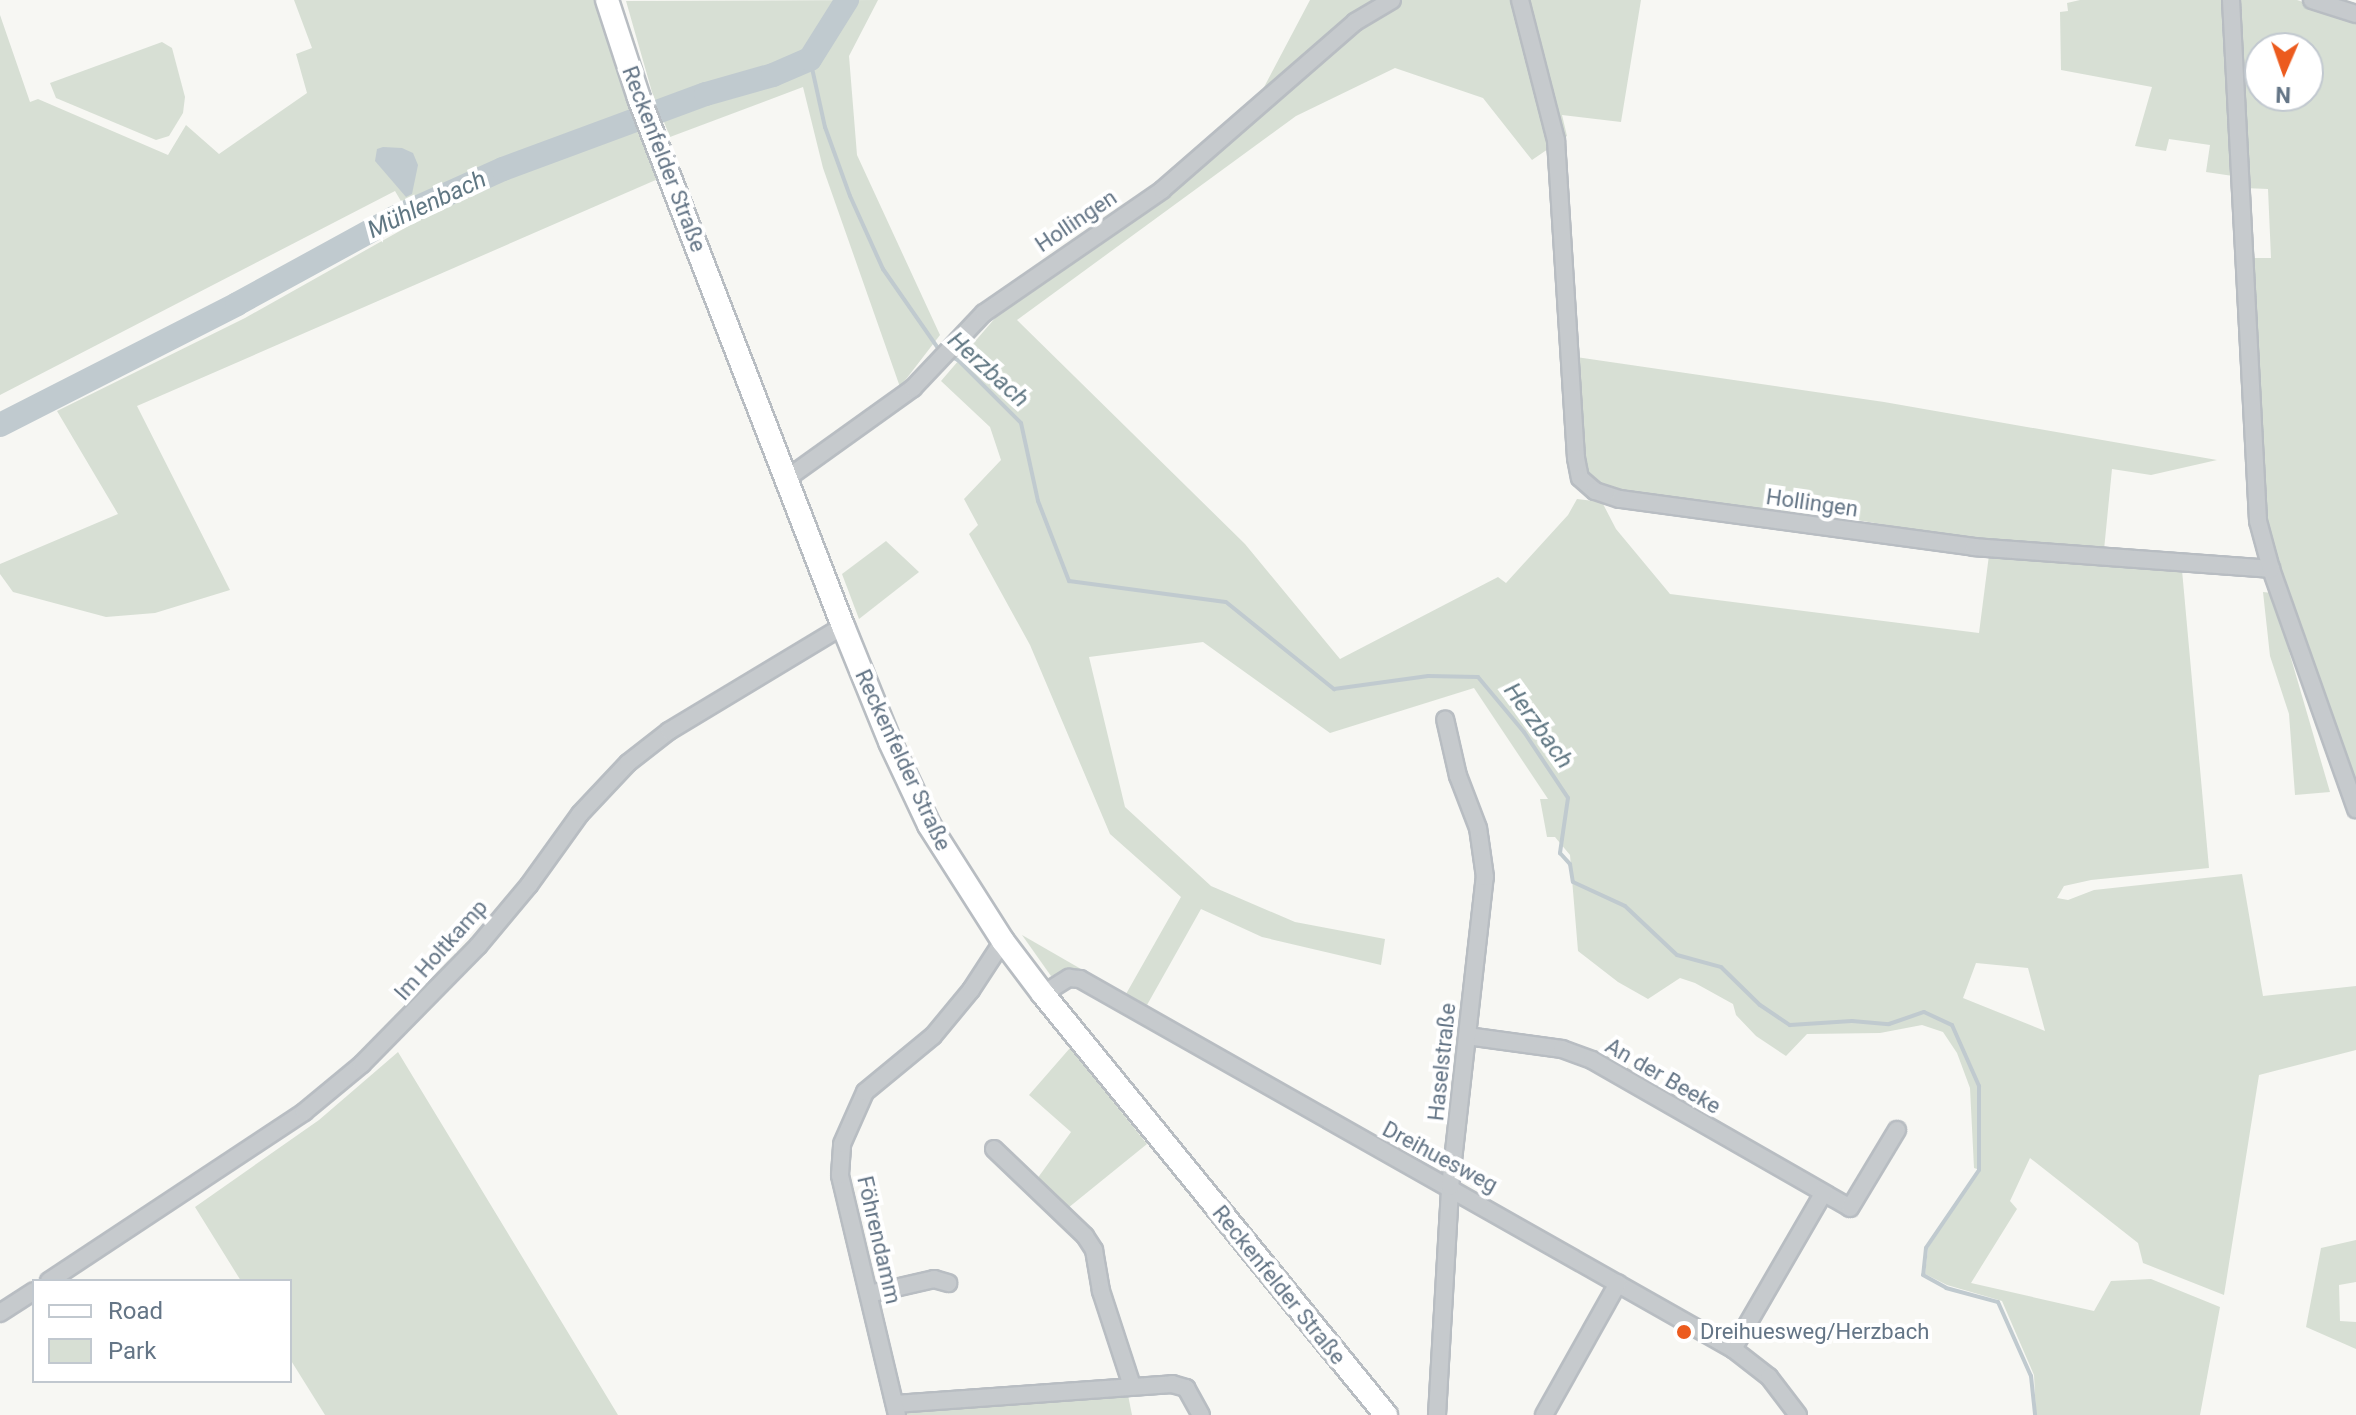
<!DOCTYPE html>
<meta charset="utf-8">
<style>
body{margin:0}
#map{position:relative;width:2356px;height:1415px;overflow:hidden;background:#f7f7f3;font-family:Roboto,sans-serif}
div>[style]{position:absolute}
.green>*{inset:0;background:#d7dfd4}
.water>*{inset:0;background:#c0cacf}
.stream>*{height:4px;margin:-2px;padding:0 2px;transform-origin:2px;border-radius:2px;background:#c0cacf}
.river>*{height:24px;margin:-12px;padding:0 12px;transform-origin:12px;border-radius:12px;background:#c0cacf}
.roads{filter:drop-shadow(2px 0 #b8bdc2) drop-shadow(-2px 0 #b8bdc2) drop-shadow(0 2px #b8bdc2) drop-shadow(0 -2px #b8bdc2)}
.street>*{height:16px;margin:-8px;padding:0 8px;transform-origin:8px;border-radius:8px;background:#c6cacd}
.secondary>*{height:22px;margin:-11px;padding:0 11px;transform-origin:11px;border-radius:11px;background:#fff}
.dots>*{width:22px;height:22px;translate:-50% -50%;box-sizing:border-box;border:4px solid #fff;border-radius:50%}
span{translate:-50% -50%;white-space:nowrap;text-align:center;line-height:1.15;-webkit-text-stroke:8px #fff;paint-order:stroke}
.street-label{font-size:22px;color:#647586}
.poi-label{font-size:22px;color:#647586}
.left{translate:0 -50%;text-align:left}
.water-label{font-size:24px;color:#607783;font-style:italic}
.legend{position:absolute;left:32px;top:1279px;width:260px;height:104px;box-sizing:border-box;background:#fff;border:2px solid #c1c8cf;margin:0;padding:10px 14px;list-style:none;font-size:24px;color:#647586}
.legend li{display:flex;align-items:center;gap:16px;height:40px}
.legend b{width:40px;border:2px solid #c1c8cf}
.north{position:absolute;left:2244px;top:32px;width:80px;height:80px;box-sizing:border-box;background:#fff;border:2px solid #c1c8cf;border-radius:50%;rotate:182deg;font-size:22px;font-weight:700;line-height:32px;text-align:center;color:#647586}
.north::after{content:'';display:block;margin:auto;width:28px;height:36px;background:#ec5b1e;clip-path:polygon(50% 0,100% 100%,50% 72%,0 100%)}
</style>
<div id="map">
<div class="green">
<div style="clip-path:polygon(294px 0,598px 0,658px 179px,137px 406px,230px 590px,155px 613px,106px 617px,13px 592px,0 574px,0 564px,118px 514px,57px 411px,245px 318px,414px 223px,395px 191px,0 395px,0 15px,30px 102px,38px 99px,168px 155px,186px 125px,219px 154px,307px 93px,296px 54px,312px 48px)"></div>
<div style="clip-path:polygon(878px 0,849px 56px,857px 155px,940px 335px,900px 387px,823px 168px,803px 87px,670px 137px,652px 92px,626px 1px)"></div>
<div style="clip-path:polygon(evenodd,1310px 0,1641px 0,1621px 122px,1562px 115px,1567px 136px,1532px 160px,1483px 98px,1395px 68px,1296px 116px,1017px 320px,1245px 544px,1340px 659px,1498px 577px,1506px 583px,1568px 515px,1577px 499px,1602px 502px,1616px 529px,1670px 594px,1979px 633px,1989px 555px,2182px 570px,2209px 868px,2091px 880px,2064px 886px,2057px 898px,2068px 900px,2094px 890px,2242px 874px,2263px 996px,2356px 986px,2356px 1050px,2259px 1075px,2224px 1295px,2143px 1263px,2138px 1243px,2030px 1158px,2010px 1201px,2017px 1209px,1971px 1283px,2094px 1311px,2111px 1281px,2151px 1279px,2220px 1307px,2200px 1415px,2036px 1415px,2034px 1375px,2002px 1301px,1947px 1285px,1925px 1274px,1928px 1248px,1980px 1170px,1974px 1168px,1970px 1088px,1957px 1053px,1943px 1032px,1922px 1025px,1880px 1033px,1807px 1034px,1786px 1056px,1756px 1036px,1736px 1015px,1733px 1004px,1695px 983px,1680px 978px,1648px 999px,1618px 982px,1578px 951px,1570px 855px,1555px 837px,1547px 837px,1540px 799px,1548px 799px,1474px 688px,1330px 733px,1203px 642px,1089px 657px,1125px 807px,1211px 886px,1295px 922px,1385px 939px,1381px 965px,1262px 937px,1201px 909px,1147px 1005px,1126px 994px,1181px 897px,1110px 834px,1030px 645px,969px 534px,978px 525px,964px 499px,1001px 460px,990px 427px,941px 381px,1002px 310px,1243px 127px,1310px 0,1976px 963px,2028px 968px,2045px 1031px,1963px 998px,1976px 963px)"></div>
<div style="clip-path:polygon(2080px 0,2226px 0,2233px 176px,2206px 172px,2210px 145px,2169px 139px,2166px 151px,2135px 146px,2152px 87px,2061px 70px,2060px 12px,2068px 11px,2067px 3px)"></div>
<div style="clip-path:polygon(evenodd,2234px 0,2297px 0,2356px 19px,2356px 797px,2262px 518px,2249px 258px,2271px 258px,2268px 189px,2244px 188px,2234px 0,2260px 48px,2308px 48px,2308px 96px,2260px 96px,2260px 48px)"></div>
<div style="clip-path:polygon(162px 42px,172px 48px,185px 97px,183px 113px,169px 136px,156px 140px,56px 98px,50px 83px)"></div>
<div style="clip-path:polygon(1576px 357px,1884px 402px,2217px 460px,2151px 475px,2112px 469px,2104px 550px,1986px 541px,1850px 519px,1620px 491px,1599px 485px,1587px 475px,1581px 453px)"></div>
<div style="clip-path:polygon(886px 541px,919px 572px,859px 619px,842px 574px)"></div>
<div style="clip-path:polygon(2263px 592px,2272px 593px,2330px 792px,2295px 795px,2289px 714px,2270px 656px)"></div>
<div style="clip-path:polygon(1022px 935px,1081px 969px,1051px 976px)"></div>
<div style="clip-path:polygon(1070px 1048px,1147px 1144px,1068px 1208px,1037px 1179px,1071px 1132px,1029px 1095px)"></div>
<div style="clip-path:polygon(398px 1052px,618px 1415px,325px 1415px,290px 1359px,290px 1281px,241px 1281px,195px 1207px,319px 1120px)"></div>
<div style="clip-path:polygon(2356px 1240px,2356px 1282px,2339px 1285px,2340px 1321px,2356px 1322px,2356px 1349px,2306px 1327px,2321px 1248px)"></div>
<div style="clip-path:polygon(1128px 1395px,1132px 1415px,902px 1415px,901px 1410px)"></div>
</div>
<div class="water">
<div style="clip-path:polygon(383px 147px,402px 148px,413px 153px,418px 165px,412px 194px,406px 197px,375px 161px,377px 149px)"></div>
</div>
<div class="stream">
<div style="left:810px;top:59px;width:70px;rotate:77.6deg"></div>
<div style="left:825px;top:127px;width:73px;rotate:70.1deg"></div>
<div style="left:850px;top:196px;width:80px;rotate:65.7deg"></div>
<div style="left:883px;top:269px;width:100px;rotate:55.2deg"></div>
<div style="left:948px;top:355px;width:11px;rotate:27deg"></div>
<div style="left:958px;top:360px;width:89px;rotate:45deg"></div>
<div style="left:1021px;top:423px;width:80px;rotate:77.7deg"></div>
<div style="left:1038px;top:501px;width:86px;rotate:68.8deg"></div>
<div style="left:1069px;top:581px;width:158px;rotate:7.6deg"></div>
<div style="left:1226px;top:602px;width:139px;rotate:38.9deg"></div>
<div style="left:1334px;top:689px;width:95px;rotate:-7.9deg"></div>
<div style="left:1428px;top:676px;width:50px;rotate:1.1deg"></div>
<div style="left:1478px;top:677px;width:72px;rotate:50.1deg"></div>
<div style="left:1524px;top:732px;width:79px;rotate:56.3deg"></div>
<div style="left:1568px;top:798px;width:56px;rotate:98.3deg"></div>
<div style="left:1560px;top:853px;width:15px;rotate:48deg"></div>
<div style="left:1570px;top:864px;width:18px;rotate:81deg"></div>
<div style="left:1573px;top:882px;width:57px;rotate:24.8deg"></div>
<div style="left:1625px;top:906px;width:71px;rotate:43.3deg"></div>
<div style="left:1677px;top:955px;width:46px;rotate:15.3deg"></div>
<div style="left:1721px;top:967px;width:54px;rotate:44.3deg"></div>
<div style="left:1760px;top:1005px;width:36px;rotate:34deg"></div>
<div style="left:1790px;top:1025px;width:62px;rotate:-3.7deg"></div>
<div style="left:1852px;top:1021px;width:37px;rotate:5deg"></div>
<div style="left:1889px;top:1024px;width:37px;rotate:-19deg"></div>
<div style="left:1924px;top:1012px;width:31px;rotate:25deg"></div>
<div style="left:1952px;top:1025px;width:67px;rotate:66.1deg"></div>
<div style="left:1979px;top:1086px;width:84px;rotate:90deg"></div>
<div style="left:1979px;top:1170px;width:94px;rotate:124.2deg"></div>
<div style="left:1926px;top:1248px;width:27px;rotate:96deg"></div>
<div style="left:1923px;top:1275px;width:26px;rotate:29deg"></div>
<div style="left:1946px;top:1288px;width:54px;rotate:15.1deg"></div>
<div style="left:1998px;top:1302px;width:81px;rotate:66deg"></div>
<div style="left:2031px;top:1376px;width:39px;rotate:84deg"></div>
</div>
<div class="river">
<div style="left:0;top:425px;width:266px;rotate:-27deg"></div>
<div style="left:237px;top:304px;width:179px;rotate:-28.7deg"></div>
<div style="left:394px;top:218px;width:120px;rotate:-24.2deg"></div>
<div style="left:503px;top:169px;width:216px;rotate:-20.3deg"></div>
<div style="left:706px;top:94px;width:70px;rotate:-15.8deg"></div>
<div style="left:773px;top:75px;width:40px;rotate:-23.4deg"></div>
<div style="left:810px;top:59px;width:70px;rotate:-57.9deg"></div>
</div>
<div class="roads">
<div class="street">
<div style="left:1520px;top:0;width:145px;rotate:75.6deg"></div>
<div style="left:1556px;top:140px;width:319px;rotate:86.4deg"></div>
<div style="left:1576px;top:458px;width:20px;rotate:79deg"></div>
<div style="left:1580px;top:478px;width:20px;rotate:41deg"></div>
<div style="left:1595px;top:491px;width:26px;rotate:18deg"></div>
<div style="left:1620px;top:499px;width:357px;rotate:7.7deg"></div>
<div style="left:1974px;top:547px;width:298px;rotate:4.2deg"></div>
<div style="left:2271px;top:569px;width:255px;rotate:70.5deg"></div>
<div style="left:2231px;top:0;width:522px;rotate:87.03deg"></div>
<div style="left:2258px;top:521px;width:50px;rotate:74.8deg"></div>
<div style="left:2312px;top:0;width:46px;rotate:17.7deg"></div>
<div style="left:786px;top:479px;width:156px;rotate:-35.6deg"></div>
<div style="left:913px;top:388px;width:103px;rotate:-46.6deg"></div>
<div style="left:984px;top:313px;width:216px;rotate:-34.6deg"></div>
<div style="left:1162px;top:190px;width:256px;rotate:-41deg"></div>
<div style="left:1355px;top:22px;width:43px;rotate:-30.7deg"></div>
<div style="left:1043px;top:994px;width:31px;rotate:-32deg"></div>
<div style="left:1069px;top:978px;width:11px;rotate:5deg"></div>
<div style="left:1080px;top:979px;width:751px;rotate:29.54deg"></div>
<div style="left:1733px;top:1349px;width:46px;rotate:37.9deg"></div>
<div style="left:1769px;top:1377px;width:48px;rotate:52.7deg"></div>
<div style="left:1467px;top:1036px;width:96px;rotate:7.8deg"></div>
<div style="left:1562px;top:1049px;width:32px;rotate:20deg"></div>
<div style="left:1592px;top:1060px;width:297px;rotate:29.8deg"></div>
<div style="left:1850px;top:1208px;width:91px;rotate:-58.9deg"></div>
<div style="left:994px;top:1149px;width:126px;rotate:43.7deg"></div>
<div style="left:1085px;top:1236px;width:17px;rotate:57deg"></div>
<div style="left:1094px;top:1250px;width:42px;rotate:80.3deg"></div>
<div style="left:1101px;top:1291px;width:100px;rotate:71.9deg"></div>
<div style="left:49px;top:1281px;width:306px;rotate:-33.5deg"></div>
<div style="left:304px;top:1112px;width:75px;rotate:-39.6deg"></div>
<div style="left:362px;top:1064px;width:165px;rotate:-45.5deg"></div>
<div style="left:478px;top:946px;width:80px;rotate:-50.1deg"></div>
<div style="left:529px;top:885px;width:87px;rotate:-54.3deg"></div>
<div style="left:580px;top:814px;width:70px;rotate:-46.7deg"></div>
<div style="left:628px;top:763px;width:52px;rotate:-38deg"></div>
<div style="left:669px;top:731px;width:203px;rotate:-31.1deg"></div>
<div style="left:869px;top:1294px;width:67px;rotate:-13deg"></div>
<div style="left:934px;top:1279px;width:15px;rotate:16deg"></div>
<div style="left:0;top:1313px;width:40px;rotate:-32.9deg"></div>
<div style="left:1733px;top:1349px;width:179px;rotate:-59.9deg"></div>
<div style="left:895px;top:1404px;width:278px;rotate:-4.1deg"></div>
<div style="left:1172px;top:1384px;width:15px;rotate:16deg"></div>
<div style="left:1186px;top:1388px;width:31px;rotate:61deg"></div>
<div style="left:897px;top:1415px;width:247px;rotate:-103.4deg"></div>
<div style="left:840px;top:1175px;width:31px;rotate:-86deg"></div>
<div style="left:842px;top:1144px;width:57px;rotate:-66.1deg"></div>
<div style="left:865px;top:1092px;width:88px;rotate:-39.5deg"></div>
<div style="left:933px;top:1036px;width:60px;rotate:-50.4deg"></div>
<div style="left:971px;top:990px;width:59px;rotate:-56.9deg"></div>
<div style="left:1437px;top:1415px;width:228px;rotate:-86.7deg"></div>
<div style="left:1450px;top:1187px;width:312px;rotate:-83.6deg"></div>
<div style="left:1485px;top:877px;width:49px;rotate:-98.1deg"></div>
<div style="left:1478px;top:828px;width:56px;rotate:-111deg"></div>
<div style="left:1458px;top:776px;width:58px;rotate:-102.8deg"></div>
<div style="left:1544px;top:1415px;width:151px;rotate:-60.7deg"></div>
</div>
<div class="secondary">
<div style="left:607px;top:0;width:103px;rotate:71.9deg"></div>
<div style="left:639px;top:98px;width:566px;rotate:68.88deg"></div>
<div style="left:843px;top:626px;width:125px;rotate:67.9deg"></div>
<div style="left:890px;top:742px;width:92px;rotate:64.8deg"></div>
<div style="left:929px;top:825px;width:138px;rotate:57.5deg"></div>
<div style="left:1003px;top:941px;width:66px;rotate:53deg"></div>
<div style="left:1043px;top:994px;width:543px;rotate:50.83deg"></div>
</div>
</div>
<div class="dots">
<div style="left:1684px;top:1332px;background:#ec5b1e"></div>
</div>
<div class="street-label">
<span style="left:664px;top:159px;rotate:69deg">Reckenfelder Straße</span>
<span style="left:1076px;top:221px;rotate:-34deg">Hollingen</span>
<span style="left:1812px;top:503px;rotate:8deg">Hollingen</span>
<span style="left:903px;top:760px;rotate:65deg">Reckenfelder Straße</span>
<span style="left:441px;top:950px;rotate:-48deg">Im Holtkamp</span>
<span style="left:1442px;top:1062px;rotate:-84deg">Haselstraße</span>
<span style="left:1663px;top:1076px;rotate:30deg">An der Beeke</span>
<span style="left:1440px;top:1157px;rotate:28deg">Dreihuesweg</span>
<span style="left:879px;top:1240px;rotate:77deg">Föhrendamm</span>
<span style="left:1279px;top:1285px;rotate:51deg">Reckenfelder Straße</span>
</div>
<div class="poi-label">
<span class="left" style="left:1700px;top:1332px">Dreihuesweg/Herzbach</span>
</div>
<div class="water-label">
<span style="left:427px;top:205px;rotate:-25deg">Mühlenbach</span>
<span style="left:988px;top:370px;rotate:42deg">Herzbach</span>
<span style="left:1538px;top:726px;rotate:54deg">Herzbach</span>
</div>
<ul class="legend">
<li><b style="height:10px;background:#fff"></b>Road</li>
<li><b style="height:22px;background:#d7dfd4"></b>Park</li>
</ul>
<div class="north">N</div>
</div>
